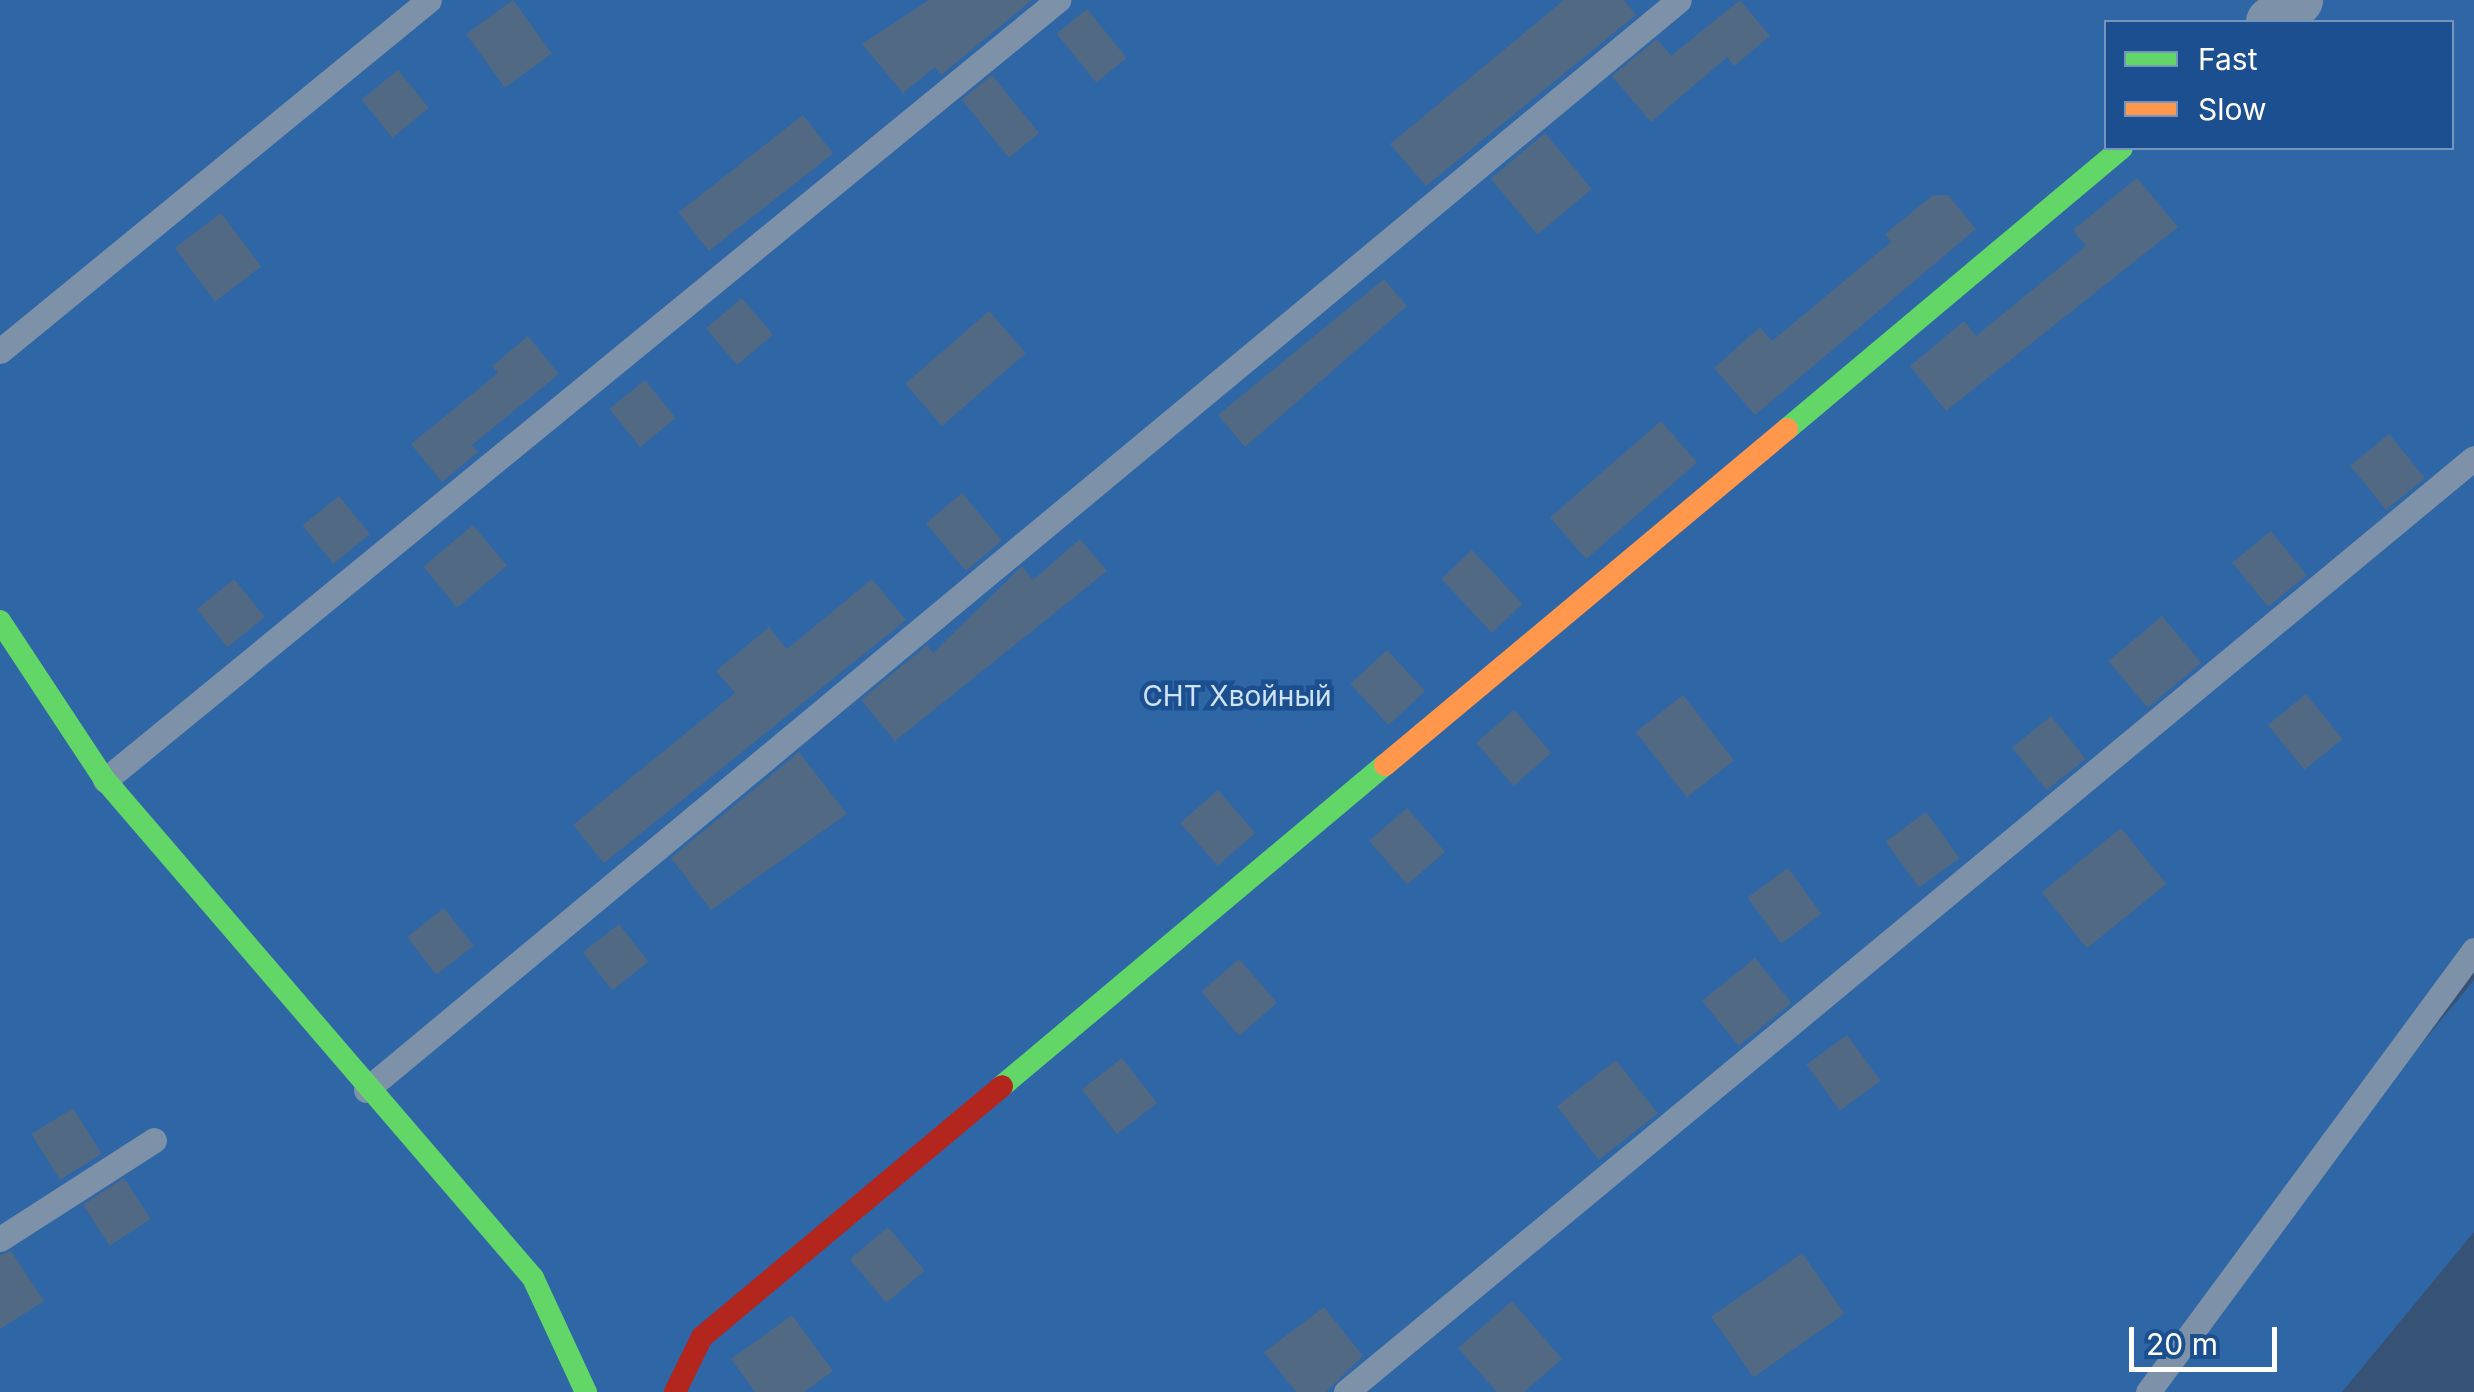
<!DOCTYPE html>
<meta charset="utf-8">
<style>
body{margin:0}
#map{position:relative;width:2474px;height:1392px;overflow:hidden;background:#365274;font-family:Inter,sans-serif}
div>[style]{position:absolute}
.green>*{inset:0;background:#2f66a5}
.building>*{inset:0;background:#526984;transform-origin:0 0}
.lane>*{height:25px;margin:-12.5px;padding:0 12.5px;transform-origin:12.5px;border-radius:12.5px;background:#7d92a8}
.street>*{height:50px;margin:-25px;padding:0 25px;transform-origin:25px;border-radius:25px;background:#7d92a8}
.fast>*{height:22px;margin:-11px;padding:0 11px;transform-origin:11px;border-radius:11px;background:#63d668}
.slow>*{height:22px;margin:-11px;padding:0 11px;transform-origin:11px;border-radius:11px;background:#ff974d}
.jam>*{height:22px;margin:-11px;padding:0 11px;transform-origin:11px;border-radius:11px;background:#b3261e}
span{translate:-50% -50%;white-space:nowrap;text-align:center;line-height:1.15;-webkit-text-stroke:9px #1b4f8f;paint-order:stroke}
.park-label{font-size:28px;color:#cfe3fa}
.legend{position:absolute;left:2104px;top:20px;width:350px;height:130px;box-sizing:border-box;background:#1b4f8f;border:2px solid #7695bc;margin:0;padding:12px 18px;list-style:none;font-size:30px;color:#fff}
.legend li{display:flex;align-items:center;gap:20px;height:50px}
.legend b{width:50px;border:2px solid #7695bc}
.scale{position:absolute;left:2129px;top:1327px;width:148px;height:45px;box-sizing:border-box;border:5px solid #fff;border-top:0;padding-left:12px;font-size:30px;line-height:35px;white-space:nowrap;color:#fff;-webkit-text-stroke:8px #1b4f8f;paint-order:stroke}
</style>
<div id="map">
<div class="green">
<div style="clip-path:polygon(evenodd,0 0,2474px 0,2474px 961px,2220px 1289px,2474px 980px,2474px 1232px,2342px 1392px,2165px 1392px,2165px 1375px,2137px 1392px,0 1392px,0 0,2106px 22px,2452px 22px,2452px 148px,2106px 148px,2106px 22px)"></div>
</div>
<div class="building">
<div style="left:513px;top:0;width:66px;height:58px;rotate:54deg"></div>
<div style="clip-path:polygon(929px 0,1032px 0,941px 75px,935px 67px,903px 93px,862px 44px)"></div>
<div style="clip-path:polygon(1564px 0,1624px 0,1636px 15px,1426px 186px,1390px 144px)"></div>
<div style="clip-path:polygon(1740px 0,1770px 36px,1734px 66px,1727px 57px,1651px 122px,1612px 76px,1657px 39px,1671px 56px)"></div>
<div style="left:1087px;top:9px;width:63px;height:39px;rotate:51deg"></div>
<div style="left:398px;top:70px;width:49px;height:47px;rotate:51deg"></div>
<div style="left:992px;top:75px;width:75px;height:39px;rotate:51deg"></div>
<div style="left:803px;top:115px;width:49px;height:158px;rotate:52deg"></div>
<div style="left:1545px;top:133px;width:73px;height:71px;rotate:50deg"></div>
<div style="clip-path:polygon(2137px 178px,2178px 227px,1946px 411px,1910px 366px,1964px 321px,1976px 336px,2086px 246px,2073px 230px)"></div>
<div style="clip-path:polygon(1933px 195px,1948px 195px,1976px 229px,1755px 415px,1714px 368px,1760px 327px,1772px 341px,1891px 242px,1885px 234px)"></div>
<div style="left:221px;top:213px;width:67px;height:58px;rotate:53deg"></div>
<div style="clip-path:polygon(1384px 279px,1407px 306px,1245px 447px,1218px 415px)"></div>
<div style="left:742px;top:298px;width:48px;height:47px;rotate:50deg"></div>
<div style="left:989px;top:311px;width:56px;height:111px;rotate:49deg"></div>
<div style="clip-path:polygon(528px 336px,559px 374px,472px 445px,478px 452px,442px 482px,411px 444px,498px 373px,492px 366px)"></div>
<div style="left:645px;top:380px;width:49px;height:46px;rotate:51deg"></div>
<div style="left:1661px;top:421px;width:55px;height:147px;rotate:49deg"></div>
<div style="left:2389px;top:434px;width:57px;height:50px;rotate:51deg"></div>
<div style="left:962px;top:493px;width:62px;height:47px;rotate:50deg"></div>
<div style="left:339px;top:496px;width:49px;height:47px;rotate:51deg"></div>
<div style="left:473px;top:525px;width:53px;height:65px;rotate:50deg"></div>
<div style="left:2271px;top:531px;width:57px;height:50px;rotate:51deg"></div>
<div style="clip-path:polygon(1080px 539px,1107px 571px,895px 741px,861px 700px,927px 645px,933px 653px,1022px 566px,1033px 580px)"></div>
<div style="left:1472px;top:550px;width:74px;height:42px;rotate:47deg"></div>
<div style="left:234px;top:579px;width:49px;height:48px;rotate:51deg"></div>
<div style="clip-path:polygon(872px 579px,906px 620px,604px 863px,573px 825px,735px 693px,716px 671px,769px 627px,787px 649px)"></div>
<div style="left:2162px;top:616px;width:61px;height:70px;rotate:50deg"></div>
<div style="left:1387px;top:650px;width:56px;height:50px;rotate:47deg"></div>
<div style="left:2306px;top:694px;width:58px;height:49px;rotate:51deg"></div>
<div style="left:1683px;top:695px;width:83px;height:60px;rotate:52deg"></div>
<div style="left:1514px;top:710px;width:57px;height:50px;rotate:49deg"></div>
<div style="left:2051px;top:716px;width:55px;height:50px;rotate:51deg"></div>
<div style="clip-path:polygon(799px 752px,847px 814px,711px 910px,671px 858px)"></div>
<div style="left:1218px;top:790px;width:57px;height:50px;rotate:49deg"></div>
<div style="left:1407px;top:808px;width:58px;height:50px;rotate:49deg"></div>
<div style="left:1926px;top:812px;width:57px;height:50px;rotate:54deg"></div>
<div style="left:2121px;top:828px;width:72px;height:102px;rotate:51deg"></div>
<div style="left:1788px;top:868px;width:57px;height:50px;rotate:54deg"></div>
<div style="left:444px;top:908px;width:48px;height:47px;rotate:52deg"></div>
<div style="left:619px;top:924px;width:48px;height:46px;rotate:52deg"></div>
<div style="left:1755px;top:958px;width:58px;height:68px;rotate:51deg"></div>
<div style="left:1239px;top:959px;width:58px;height:50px;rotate:49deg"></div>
<div style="left:1847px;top:1035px;width:57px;height:50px;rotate:54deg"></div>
<div style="left:1122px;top:1058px;width:57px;height:51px;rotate:52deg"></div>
<div style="left:1616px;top:1060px;width:68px;height:75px;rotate:52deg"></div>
<div style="left:73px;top:1108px;width:54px;height:49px;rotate:58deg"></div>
<div style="left:124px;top:1178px;width:49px;height:49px;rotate:57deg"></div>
<div style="left:888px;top:1227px;width:57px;height:50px;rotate:50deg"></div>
<div style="clip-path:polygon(11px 1251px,44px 1301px,0 1329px,0 1255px)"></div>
<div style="left:1802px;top:1253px;width:74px;height:111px;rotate:55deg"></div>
<div style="clip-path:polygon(1512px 1301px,1562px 1359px,1524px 1392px,1497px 1392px,1458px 1348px)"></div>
<div style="clip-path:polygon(1324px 1307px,1363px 1356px,1326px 1392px,1296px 1392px,1264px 1352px)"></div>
<div style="clip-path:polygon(792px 1315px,833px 1371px,804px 1392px,755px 1392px,731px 1359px)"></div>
</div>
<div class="lane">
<div style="left:0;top:351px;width:554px;rotate:-39.29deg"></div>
<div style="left:105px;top:780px;width:1232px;rotate:-39.3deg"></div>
<div style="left:366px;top:1090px;width:1706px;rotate:-39.7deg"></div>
<div style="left:0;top:1239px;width:183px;rotate:-32.7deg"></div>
<div style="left:1346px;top:1392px;width:1464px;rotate:-39.63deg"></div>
<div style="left:2148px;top:1392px;width:549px;rotate:-53.59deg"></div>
</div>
<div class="street">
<div style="left:2271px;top:22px;width:35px;rotate:-39deg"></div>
</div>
<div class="fast">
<div style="left:1787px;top:429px;width:437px;rotate:-40deg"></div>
<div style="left:0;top:621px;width:191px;rotate:56.6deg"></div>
<div style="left:105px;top:780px;width:657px;rotate:49.32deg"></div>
<div style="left:533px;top:1278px;width:126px;rotate:65.1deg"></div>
<div style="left:1002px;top:1086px;width:500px;rotate:-40deg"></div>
</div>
<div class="slow">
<div style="left:1385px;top:765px;width:524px;rotate:-39.89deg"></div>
</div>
<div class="jam">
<div style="left:675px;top:1392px;width:61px;rotate:-63.9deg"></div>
<div style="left:702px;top:1337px;width:391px;rotate:-39.9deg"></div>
</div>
<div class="park-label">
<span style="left:1237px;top:696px">СНТ Хвойный</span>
</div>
<ul class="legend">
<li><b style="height:12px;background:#63d668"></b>Fast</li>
<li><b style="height:12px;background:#ff974d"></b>Slow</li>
</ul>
<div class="scale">20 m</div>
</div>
